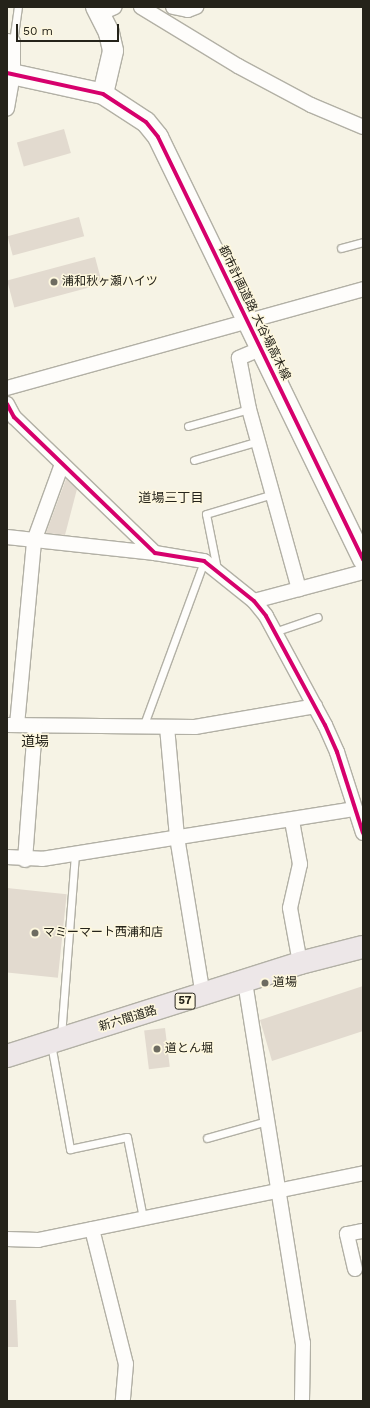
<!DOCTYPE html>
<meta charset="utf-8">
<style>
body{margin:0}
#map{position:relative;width:370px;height:1408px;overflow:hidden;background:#f6f3e5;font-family:"Work Sans","Noto Sans JP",sans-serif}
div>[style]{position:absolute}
.building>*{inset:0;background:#e2dacf;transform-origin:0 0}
.roads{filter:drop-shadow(1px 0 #b2b0a5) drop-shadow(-1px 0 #b2b0a5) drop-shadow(0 1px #b2b0a5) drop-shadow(0 -1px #b2b0a5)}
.lane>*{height:7px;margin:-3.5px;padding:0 3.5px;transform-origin:3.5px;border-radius:3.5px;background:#fefdfb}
.street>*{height:14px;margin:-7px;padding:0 7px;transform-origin:7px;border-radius:7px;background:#fefdfb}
.secondary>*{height:20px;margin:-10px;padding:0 10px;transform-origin:10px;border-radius:10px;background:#fefdfb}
.primary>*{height:22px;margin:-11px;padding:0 11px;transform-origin:11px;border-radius:11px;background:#ede7e8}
.cycleway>*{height:4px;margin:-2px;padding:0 2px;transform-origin:2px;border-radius:2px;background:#d6006c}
.dots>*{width:11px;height:11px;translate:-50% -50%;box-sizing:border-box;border:2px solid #fdf7de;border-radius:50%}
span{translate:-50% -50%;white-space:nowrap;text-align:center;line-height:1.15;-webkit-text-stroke:3px #fdf7de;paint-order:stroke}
.shield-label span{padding:1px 3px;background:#fdf7de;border:1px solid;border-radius:3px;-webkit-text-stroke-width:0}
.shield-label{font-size:11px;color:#25231a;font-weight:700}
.poi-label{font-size:12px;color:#25231a}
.left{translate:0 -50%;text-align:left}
.street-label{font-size:12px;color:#25231a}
.neighbourhood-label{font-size:13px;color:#25231a}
.quarter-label{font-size:14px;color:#25231a}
.frame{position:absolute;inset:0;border:8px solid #25231a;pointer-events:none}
.scale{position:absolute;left:16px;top:24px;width:103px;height:18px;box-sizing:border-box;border:2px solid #25231a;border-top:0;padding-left:5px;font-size:12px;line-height:14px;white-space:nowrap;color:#25231a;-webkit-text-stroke:3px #fdf7de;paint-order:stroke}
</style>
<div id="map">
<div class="building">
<div style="left:64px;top:129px;width:25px;height:49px;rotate:74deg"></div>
<div style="left:79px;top:217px;width:20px;height:74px;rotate:75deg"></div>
<div style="left:95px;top:257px;width:28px;height:91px;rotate:75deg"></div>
<div style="clip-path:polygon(66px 479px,77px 489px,65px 535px,46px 533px)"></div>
<div style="left:7px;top:888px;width:60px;height:84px;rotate:6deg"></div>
<div style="clip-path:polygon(363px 986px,363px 1031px,272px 1061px,260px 1020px)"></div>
<div style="left:165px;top:1028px;width:39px;height:21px;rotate:83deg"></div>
<div style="clip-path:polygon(7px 1300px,16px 1300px,18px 1347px,7px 1347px)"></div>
</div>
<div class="roads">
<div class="lane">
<div style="left:13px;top:42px;width:35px;rotate:-82deg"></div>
<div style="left:341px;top:248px;width:23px;rotate:-15deg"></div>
<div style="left:188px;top:426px;width:63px;rotate:-15.6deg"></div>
<div style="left:194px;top:460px;width:68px;rotate:-16.3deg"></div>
<div style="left:217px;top:569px;width:56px;rotate:-101.3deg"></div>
<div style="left:206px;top:514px;width:70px;rotate:-16.6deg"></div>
<div style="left:274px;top:632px;width:46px;rotate:-18.8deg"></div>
<div style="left:143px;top:727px;width:177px;rotate:-69.8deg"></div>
<div style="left:61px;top:1036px;width:184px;rotate:-85.6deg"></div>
<div style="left:51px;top:1044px;width:107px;rotate:79.7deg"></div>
<div style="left:70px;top:1149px;width:58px;rotate:-11.9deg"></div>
<div style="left:127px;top:1137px;width:83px;rotate:78.8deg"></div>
<div style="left:207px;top:1138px;width:62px;rotate:-15.8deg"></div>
</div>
<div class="street">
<div style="left:141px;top:7px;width:114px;rotate:31.3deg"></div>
<div style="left:238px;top:66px;width:83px;rotate:28.1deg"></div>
<div style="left:311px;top:105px;width:56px;rotate:22.9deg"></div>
<div style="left:173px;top:7px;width:15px;rotate:11deg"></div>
<div style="left:188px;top:10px;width:9px;rotate:-21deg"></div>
<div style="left:99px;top:14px;width:17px;rotate:-24deg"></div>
<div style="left:7px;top:41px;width:6px;rotate:9deg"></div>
<div style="left:13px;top:42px;width:32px;rotate:90deg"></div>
<div style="left:13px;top:74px;width:35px;rotate:100deg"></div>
<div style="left:260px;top:349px;width:23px;rotate:157deg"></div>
<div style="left:239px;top:358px;width:52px;rotate:78.9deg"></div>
<div style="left:249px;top:409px;width:187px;rotate:74.5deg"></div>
<div style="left:7px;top:388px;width:370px;rotate:-15.5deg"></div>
<div style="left:7px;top:404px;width:15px;rotate:62deg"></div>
<div style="left:14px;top:417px;width:196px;rotate:44deg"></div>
<div style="left:155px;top:553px;width:50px;rotate:9.3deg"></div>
<div style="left:204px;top:561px;width:64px;rotate:38.7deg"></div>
<div style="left:254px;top:601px;width:19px;rotate:51deg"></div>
<div style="left:266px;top:616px;width:124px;rotate:61.6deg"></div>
<div style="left:325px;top:725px;width:30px;rotate:66deg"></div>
<div style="left:337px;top:752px;width:85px;rotate:72.2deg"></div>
<div style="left:7px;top:537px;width:149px;rotate:6.2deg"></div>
<div style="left:254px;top:601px;width:113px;rotate:-14.9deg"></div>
<div style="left:7px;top:725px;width:188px;rotate:0.6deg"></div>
<div style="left:195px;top:727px;width:122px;rotate:-9.9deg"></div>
<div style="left:17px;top:725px;width:185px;rotate:-84.7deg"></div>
<div style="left:34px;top:541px;width:82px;rotate:-70deg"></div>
<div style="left:167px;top:727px;width:110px;rotate:84.8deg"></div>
<div style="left:177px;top:837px;width:161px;rotate:80.7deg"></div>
<div style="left:292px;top:821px;width:44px;rotate:79.5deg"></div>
<div style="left:300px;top:864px;width:45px;rotate:102.8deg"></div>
<div style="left:290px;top:908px;width:56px;rotate:79.7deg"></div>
<div style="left:7px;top:857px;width:35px;rotate:3deg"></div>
<div style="left:42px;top:859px;width:317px;rotate:-9.1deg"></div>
<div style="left:25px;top:860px;width:134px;rotate:-85.7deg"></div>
<div style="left:245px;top:982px;width:366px;rotate:80.9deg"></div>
<div style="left:303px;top:1343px;width:58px;rotate:91deg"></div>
<div style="left:92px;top:1229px;width:139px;rotate:75.9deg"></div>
<div style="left:126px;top:1364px;width:37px;rotate:95deg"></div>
<div style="left:7px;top:1239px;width:31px;rotate:2deg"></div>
<div style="left:38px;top:1240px;width:332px;rotate:-11.6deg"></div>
<div style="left:355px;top:1269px;width:36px;rotate:-103deg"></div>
<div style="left:347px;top:1234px;width:16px;rotate:-11deg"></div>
</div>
<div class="secondary">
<div style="left:96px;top:7px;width:29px;rotate:63deg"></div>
<div style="left:109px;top:33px;width:18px;rotate:77deg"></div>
<div style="left:113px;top:51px;width:44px;rotate:103.1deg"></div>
<div style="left:7px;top:73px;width:98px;rotate:12.3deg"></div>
<div style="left:103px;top:94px;width:51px;rotate:33.1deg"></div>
<div style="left:146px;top:122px;width:19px;rotate:51deg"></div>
<div style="left:158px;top:137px;width:470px;rotate:64.1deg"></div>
</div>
<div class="primary">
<div style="left:7px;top:1056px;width:307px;rotate:-17.6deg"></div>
<div style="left:300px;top:963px;width:65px;rotate:-14.3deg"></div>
</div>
</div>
<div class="cycleway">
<div style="left:7px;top:73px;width:98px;rotate:12.3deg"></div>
<div style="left:103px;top:94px;width:51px;rotate:33.1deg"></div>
<div style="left:146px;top:122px;width:19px;rotate:51deg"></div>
<div style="left:158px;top:137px;width:470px;rotate:64.1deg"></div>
<div style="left:7px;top:404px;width:15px;rotate:62deg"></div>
<div style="left:14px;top:417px;width:196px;rotate:44deg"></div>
<div style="left:155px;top:553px;width:50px;rotate:9.3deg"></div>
<div style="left:204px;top:561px;width:64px;rotate:38.7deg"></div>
<div style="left:254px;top:601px;width:19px;rotate:51deg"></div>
<div style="left:266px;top:616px;width:124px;rotate:61.6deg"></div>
<div style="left:325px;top:725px;width:30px;rotate:66deg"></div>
<div style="left:337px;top:752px;width:85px;rotate:72.2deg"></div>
</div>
<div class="dots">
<div style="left:54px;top:282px;background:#6e6c61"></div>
<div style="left:35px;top:933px;background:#6e6c61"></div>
<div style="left:265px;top:983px;background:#6e6c61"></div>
<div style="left:157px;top:1049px;background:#6e6c61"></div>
</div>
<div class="shield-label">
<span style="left:185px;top:1001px">57</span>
</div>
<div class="poi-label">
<span class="left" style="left:62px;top:282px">浦和秋ヶ瀬ハイツ</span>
<span class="left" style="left:43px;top:933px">マミーマート西浦和店</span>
<span class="left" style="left:273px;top:983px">道場</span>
<span class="left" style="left:165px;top:1049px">道とん堀</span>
</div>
<div class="street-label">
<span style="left:254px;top:313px;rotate:64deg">都市計画道路 大谷場高木線</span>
<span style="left:128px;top:1019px;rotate:-17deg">新六間道路</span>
</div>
<div class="neighbourhood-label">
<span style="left:171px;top:498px">道場三丁目</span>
</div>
<div class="quarter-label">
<span style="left:35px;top:741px">道場</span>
</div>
<div class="frame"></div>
<div class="scale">50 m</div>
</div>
